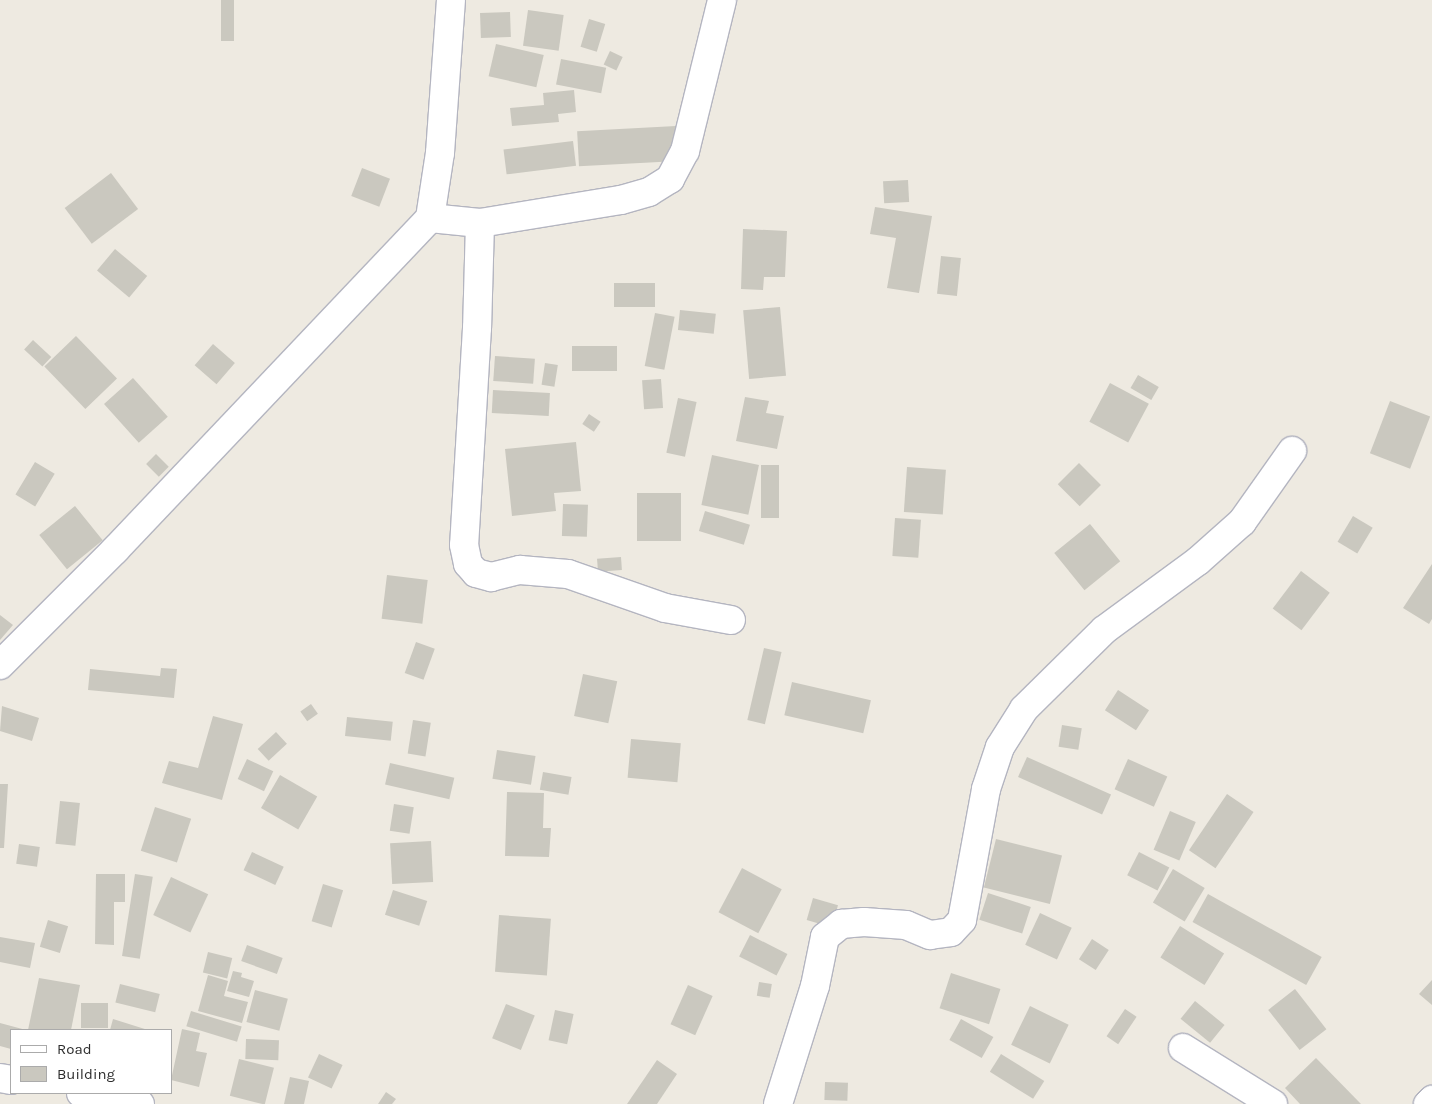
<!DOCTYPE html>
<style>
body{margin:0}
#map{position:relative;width:1432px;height:1104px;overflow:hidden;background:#eeeae1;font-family:Karla,sans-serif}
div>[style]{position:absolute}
.building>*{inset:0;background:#cac8bf;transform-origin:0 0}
.roads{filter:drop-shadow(1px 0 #b4b5c0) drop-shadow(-1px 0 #b4b5c0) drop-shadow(0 1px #b4b5c0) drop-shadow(0 -1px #b4b5c0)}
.street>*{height:28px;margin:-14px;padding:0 14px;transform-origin:14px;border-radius:14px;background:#fff}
span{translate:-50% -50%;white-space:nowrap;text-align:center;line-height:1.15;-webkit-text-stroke:5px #fff;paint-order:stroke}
.legend{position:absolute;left:10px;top:1029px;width:162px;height:65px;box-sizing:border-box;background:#fff;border:1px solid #ababab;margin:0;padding:6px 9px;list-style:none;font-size:15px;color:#2d2d2d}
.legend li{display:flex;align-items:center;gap:10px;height:25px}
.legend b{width:25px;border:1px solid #ababab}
</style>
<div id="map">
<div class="building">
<div style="left:221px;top:0;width:13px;height:41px"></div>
<div style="left:528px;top:10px;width:36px;height:36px;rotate:8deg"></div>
<div style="left:510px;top:12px;width:25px;height:30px;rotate:88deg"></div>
<div style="left:589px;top:19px;width:17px;height:29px;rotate:17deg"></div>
<div style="left:496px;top:44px;width:49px;height:33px;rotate:13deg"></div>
<div style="left:610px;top:51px;width:14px;height:15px;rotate:25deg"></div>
<div style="left:561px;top:59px;width:46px;height:26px;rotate:11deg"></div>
<div style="clip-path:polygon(574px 90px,576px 112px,558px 114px,559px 122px,512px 126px,510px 108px,544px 105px,543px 93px)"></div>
<div style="left:676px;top:126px;width:35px;height:99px;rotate:87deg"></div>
<div style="left:573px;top:141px;width:25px;height:70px;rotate:83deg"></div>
<div style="left:362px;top:168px;width:30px;height:30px;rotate:21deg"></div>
<div style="left:111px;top:173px;width:45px;height:58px;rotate:53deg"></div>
<div style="left:908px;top:180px;width:22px;height:25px;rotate:87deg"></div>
<div style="clip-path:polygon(875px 207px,932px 216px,919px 293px,887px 288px,896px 238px,870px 234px)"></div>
<div style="clip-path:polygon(743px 229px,787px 231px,785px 277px,764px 277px,763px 290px,741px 289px)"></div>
<div style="left:115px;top:249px;width:42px;height:28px;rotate:40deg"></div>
<div style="left:941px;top:256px;width:20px;height:38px;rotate:6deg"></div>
<div style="left:614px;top:283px;width:41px;height:24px"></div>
<div style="left:780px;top:307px;width:69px;height:37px;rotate:85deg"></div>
<div style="left:680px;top:310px;width:36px;height:20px;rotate:6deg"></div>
<div style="left:655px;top:313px;width:20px;height:54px;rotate:11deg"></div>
<div style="left:76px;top:336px;width:59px;height:44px;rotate:46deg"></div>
<div style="left:33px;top:340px;width:25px;height:13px;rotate:43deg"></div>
<div style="left:213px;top:344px;width:29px;height:28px;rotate:41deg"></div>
<div style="left:572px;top:346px;width:45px;height:25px"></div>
<div style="left:495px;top:356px;width:40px;height:25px;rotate:4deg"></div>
<div style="left:545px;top:363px;width:13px;height:22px;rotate:9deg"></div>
<div style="left:1138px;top:375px;width:24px;height:15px;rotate:30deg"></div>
<div style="left:133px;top:378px;width:52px;height:39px;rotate:48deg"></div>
<div style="left:661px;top:379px;width:29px;height:19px;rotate:86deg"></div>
<div style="left:1110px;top:383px;width:44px;height:44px;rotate:28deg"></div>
<div style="left:493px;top:390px;width:57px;height:23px;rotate:3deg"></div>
<div style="clip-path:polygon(745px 397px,769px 401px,766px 413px,784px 416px,777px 449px,736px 441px)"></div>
<div style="left:678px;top:398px;width:19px;height:56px;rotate:12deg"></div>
<div style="left:1390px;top:401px;width:43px;height:56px;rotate:21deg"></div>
<div style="left:589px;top:414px;width:14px;height:12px;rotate:34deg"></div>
<div style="clip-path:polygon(576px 442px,581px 491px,554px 493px,556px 511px,512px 516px,505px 449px)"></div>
<div style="left:156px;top:454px;width:18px;height:14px;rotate:45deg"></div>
<div style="left:712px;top:455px;width:48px;height:51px;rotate:12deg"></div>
<div style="left:35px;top:462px;width:23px;height:38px;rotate:31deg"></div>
<div style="left:1079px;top:463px;width:31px;height:30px;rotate:45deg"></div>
<div style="left:761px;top:465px;width:18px;height:53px"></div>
<div style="left:907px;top:467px;width:39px;height:45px;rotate:4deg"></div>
<div style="left:637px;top:493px;width:44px;height:48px"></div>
<div style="left:563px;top:504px;width:25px;height:32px;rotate:2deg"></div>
<div style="left:75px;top:506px;width:44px;height:46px;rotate:51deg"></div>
<div style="left:705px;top:511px;width:47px;height:21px;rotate:17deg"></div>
<div style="left:1353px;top:516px;width:23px;height:30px;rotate:31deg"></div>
<div style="left:895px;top:518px;width:26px;height:38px;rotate:4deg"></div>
<div style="left:1090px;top:524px;width:48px;height:46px;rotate:51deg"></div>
<div style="left:621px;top:557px;width:13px;height:24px;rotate:86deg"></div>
<div style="clip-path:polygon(1432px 564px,1432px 619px,1429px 624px,1403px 608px)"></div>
<div style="left:1301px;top:571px;width:36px;height:47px;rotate:37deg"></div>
<div style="left:387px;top:575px;width:41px;height:44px;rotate:7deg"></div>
<div style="clip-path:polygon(0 615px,13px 625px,0 640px)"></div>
<div style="left:416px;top:642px;width:20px;height:33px;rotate:20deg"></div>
<div style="left:764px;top:648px;width:18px;height:74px;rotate:13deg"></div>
<div style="clip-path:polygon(161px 668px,177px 669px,174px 698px,88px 690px,90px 669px,160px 676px)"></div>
<div style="left:583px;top:674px;width:35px;height:43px;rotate:12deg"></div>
<div style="left:792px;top:682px;width:81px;height:34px;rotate:13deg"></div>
<div style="left:1118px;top:690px;width:37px;height:24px;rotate:33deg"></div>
<div style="left:311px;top:704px;width:12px;height:13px;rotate:55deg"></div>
<div style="clip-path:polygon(2px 706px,39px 718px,32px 741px,0 731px)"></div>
<div style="clip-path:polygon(213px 716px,243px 724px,222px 800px,162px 783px,169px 761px,198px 768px)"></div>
<div style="left:347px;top:717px;width:46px;height:19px;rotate:6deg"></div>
<div style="left:413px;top:720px;width:18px;height:34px;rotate:9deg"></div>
<div style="left:1062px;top:725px;width:20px;height:22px;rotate:9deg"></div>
<div style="left:276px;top:732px;width:16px;height:25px;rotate:47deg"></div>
<div style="left:631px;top:739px;width:50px;height:39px;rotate:5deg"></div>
<div style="left:497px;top:750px;width:39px;height:29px;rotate:9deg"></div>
<div style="left:1027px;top:757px;width:92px;height:22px;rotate:24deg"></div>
<div style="left:247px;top:759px;width:29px;height:22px;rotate:25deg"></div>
<div style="left:1128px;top:759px;width:43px;height:33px;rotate:24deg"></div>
<div style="left:390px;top:763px;width:66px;height:22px;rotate:13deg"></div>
<div style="left:543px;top:772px;width:29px;height:18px;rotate:10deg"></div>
<div style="left:280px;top:775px;width:43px;height:38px;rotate:30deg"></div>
<div style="clip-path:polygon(0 784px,8px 784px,4px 848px,0 848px)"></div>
<div style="clip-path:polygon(507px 792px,544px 793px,543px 828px,551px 828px,549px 857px,505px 856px)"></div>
<div style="left:1227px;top:794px;width:32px;height:68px;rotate:34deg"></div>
<div style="left:60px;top:801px;width:20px;height:43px;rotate:6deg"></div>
<div style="left:394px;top:804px;width:20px;height:27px;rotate:9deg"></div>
<div style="left:155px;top:807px;width:38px;height:46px;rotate:18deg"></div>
<div style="left:1170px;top:811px;width:28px;height:42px;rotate:23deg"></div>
<div style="left:996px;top:839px;width:68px;height:50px;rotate:14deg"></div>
<div style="left:431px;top:841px;width:41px;height:41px;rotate:87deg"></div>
<div style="left:19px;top:844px;width:21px;height:20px;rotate:8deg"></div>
<div style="left:252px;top:852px;width:35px;height:20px;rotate:25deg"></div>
<div style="left:1139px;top:852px;width:34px;height:26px;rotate:27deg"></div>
<div style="left:742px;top:868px;width:45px;height:50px;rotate:28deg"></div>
<div style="left:1173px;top:869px;width:37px;height:39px;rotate:31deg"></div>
<div style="clip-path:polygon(96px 874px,125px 874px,125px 902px,114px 902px,114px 945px,95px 944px)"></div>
<div style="left:135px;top:874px;width:18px;height:83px;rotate:9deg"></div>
<div style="left:171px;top:877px;width:41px;height:42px;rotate:25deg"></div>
<div style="left:323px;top:884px;width:21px;height:39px;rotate:17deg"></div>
<div style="left:393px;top:890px;width:36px;height:26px;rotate:18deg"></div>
<div style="left:988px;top:893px;width:45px;height:28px;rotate:18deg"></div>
<div style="left:1208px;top:894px;width:130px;height:32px;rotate:29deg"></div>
<div style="left:813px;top:898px;width:26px;height:23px;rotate:16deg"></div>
<div style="left:1040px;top:913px;width:35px;height:35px;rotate:25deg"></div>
<div style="left:499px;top:915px;width:52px;height:57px;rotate:4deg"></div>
<div style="left:48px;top:920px;width:21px;height:28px;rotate:17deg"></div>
<div style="left:1180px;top:926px;width:52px;height:37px;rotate:32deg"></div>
<div style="left:750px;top:935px;width:42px;height:24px;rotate:27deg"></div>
<div style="clip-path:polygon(0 937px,35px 943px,30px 968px,0 962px)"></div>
<div style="left:1092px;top:939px;width:20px;height:24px;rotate:33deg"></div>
<div style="left:247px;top:945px;width:38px;height:17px;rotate:20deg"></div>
<div style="left:208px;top:952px;width:25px;height:21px;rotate:14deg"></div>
<div style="clip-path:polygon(233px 971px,242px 973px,241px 977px,254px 981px,249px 997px,227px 991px)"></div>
<div style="left:951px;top:973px;width:52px;height:37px;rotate:18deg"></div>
<div style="clip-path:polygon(208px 975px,228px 981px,224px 996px,248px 1002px,242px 1023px,198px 1011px)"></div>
<div style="clip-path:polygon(39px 978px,80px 985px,71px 1030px,28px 1030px)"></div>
<div style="clip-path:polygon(1432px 980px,1432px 1005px,1419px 994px)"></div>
<div style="left:759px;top:982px;width:13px;height:14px;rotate:9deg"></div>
<div style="left:120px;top:984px;width:41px;height:19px;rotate:14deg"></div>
<div style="left:688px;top:985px;width:27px;height:43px;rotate:24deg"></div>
<div style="left:1295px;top:989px;width:51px;height:34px;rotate:52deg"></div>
<div style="left:255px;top:990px;width:34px;height:33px;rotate:15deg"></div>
<div style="left:1195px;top:1001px;width:38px;height:23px;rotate:39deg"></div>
<div style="left:81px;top:1003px;width:27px;height:25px"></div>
<div style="left:506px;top:1004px;width:31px;height:37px;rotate:22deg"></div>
<div style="left:1030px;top:1006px;width:43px;height:43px;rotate:26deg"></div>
<div style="left:1125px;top:1009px;width:14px;height:33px;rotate:34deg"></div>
<div style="left:555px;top:1010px;width:19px;height:31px;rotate:12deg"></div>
<div style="left:191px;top:1011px;width:53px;height:16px;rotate:17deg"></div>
<div style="clip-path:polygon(113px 1019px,148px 1030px,110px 1030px)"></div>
<div style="left:961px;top:1019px;width:37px;height:24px;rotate:29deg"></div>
<div style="clip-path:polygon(0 1023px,26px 1030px,11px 1030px,11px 1049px,0 1046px)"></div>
<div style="clip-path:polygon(182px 1029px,200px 1033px,196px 1051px,207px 1053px,199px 1087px,171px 1080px)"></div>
<div style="left:246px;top:1039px;width:33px;height:20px;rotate:2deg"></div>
<div style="left:319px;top:1054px;width:26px;height:26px;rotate:25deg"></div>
<div style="left:1001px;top:1054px;width:51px;height:21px;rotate:32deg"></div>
<div style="clip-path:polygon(1316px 1058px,1361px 1104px,1300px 1104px,1285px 1088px)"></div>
<div style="left:239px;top:1059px;width:36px;height:38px;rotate:14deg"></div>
<div style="clip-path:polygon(657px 1060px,677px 1074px,657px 1104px,627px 1104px)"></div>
<div style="clip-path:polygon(290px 1077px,309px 1081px,304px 1104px,284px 1104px)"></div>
<div style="left:825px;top:1082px;width:23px;height:18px;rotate:2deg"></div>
<div style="clip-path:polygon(386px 1092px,396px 1099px,392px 1104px,378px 1104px)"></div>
</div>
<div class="roads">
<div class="street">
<div style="left:430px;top:218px;width:50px;rotate:5.7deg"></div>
<div style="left:480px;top:223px;width:143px;rotate:-9.3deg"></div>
<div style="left:621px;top:200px;width:29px;rotate:-16deg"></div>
<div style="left:649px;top:192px;width:25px;rotate:-32deg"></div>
<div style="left:670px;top:179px;width:32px;rotate:-62deg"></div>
<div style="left:685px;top:151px;width:155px;rotate:-76.2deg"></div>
<div style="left:480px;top:223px;width:105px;rotate:91.6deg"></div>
<div style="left:477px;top:328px;width:217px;rotate:93.4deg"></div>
<div style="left:464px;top:545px;width:19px;rotate:78deg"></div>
<div style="left:468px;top:564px;width:12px;rotate:48deg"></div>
<div style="left:476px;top:573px;width:16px;rotate:15deg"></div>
<div style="left:491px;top:577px;width:30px;rotate:-14deg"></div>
<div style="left:520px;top:570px;width:48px;rotate:4.8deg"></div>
<div style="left:568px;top:574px;width:103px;rotate:19.3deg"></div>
<div style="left:665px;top:608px;width:67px;rotate:10.3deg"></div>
<div style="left:0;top:665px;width:163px;rotate:-45deg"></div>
<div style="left:115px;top:550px;width:458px;rotate:-46.5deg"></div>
<div style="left:430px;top:218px;width:66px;rotate:-81.3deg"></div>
<div style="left:440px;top:153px;width:153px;rotate:-85.9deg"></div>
<div style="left:1183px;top:1048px;width:106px;rotate:31.9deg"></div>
<div style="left:0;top:1078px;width:11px;rotate:10deg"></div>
<div style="left:81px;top:1093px;width:60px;rotate:10.6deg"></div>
<div style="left:778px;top:1104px;width:124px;rotate:-72.6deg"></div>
<div style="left:815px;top:986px;width:50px;rotate:-78.5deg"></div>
<div style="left:825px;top:937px;width:21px;rotate:-39deg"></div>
<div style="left:841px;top:924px;width:23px;rotate:-5deg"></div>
<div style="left:864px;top:922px;width:42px;rotate:4.1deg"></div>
<div style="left:906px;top:925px;width:26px;rotate:23deg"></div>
<div style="left:930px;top:935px;width:21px;rotate:-8deg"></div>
<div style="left:951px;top:932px;width:16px;rotate:-47deg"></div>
<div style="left:962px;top:920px;width:133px;rotate:-79.6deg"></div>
<div style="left:986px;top:789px;width:44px;rotate:-71.6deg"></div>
<div style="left:1000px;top:747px;width:45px;rotate:-57.7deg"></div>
<div style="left:1024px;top:709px;width:112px;rotate:-44.6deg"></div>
<div style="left:1104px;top:630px;width:117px;rotate:-36.3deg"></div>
<div style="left:1198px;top:561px;width:59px;rotate:-41.6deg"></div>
<div style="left:1242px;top:522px;width:87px;rotate:-54.8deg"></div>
<div style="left:1428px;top:1104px;width:6px;rotate:-45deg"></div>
</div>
</div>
<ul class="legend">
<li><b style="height:6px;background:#fff"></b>Road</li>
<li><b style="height:14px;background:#cac8bf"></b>Building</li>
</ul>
</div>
